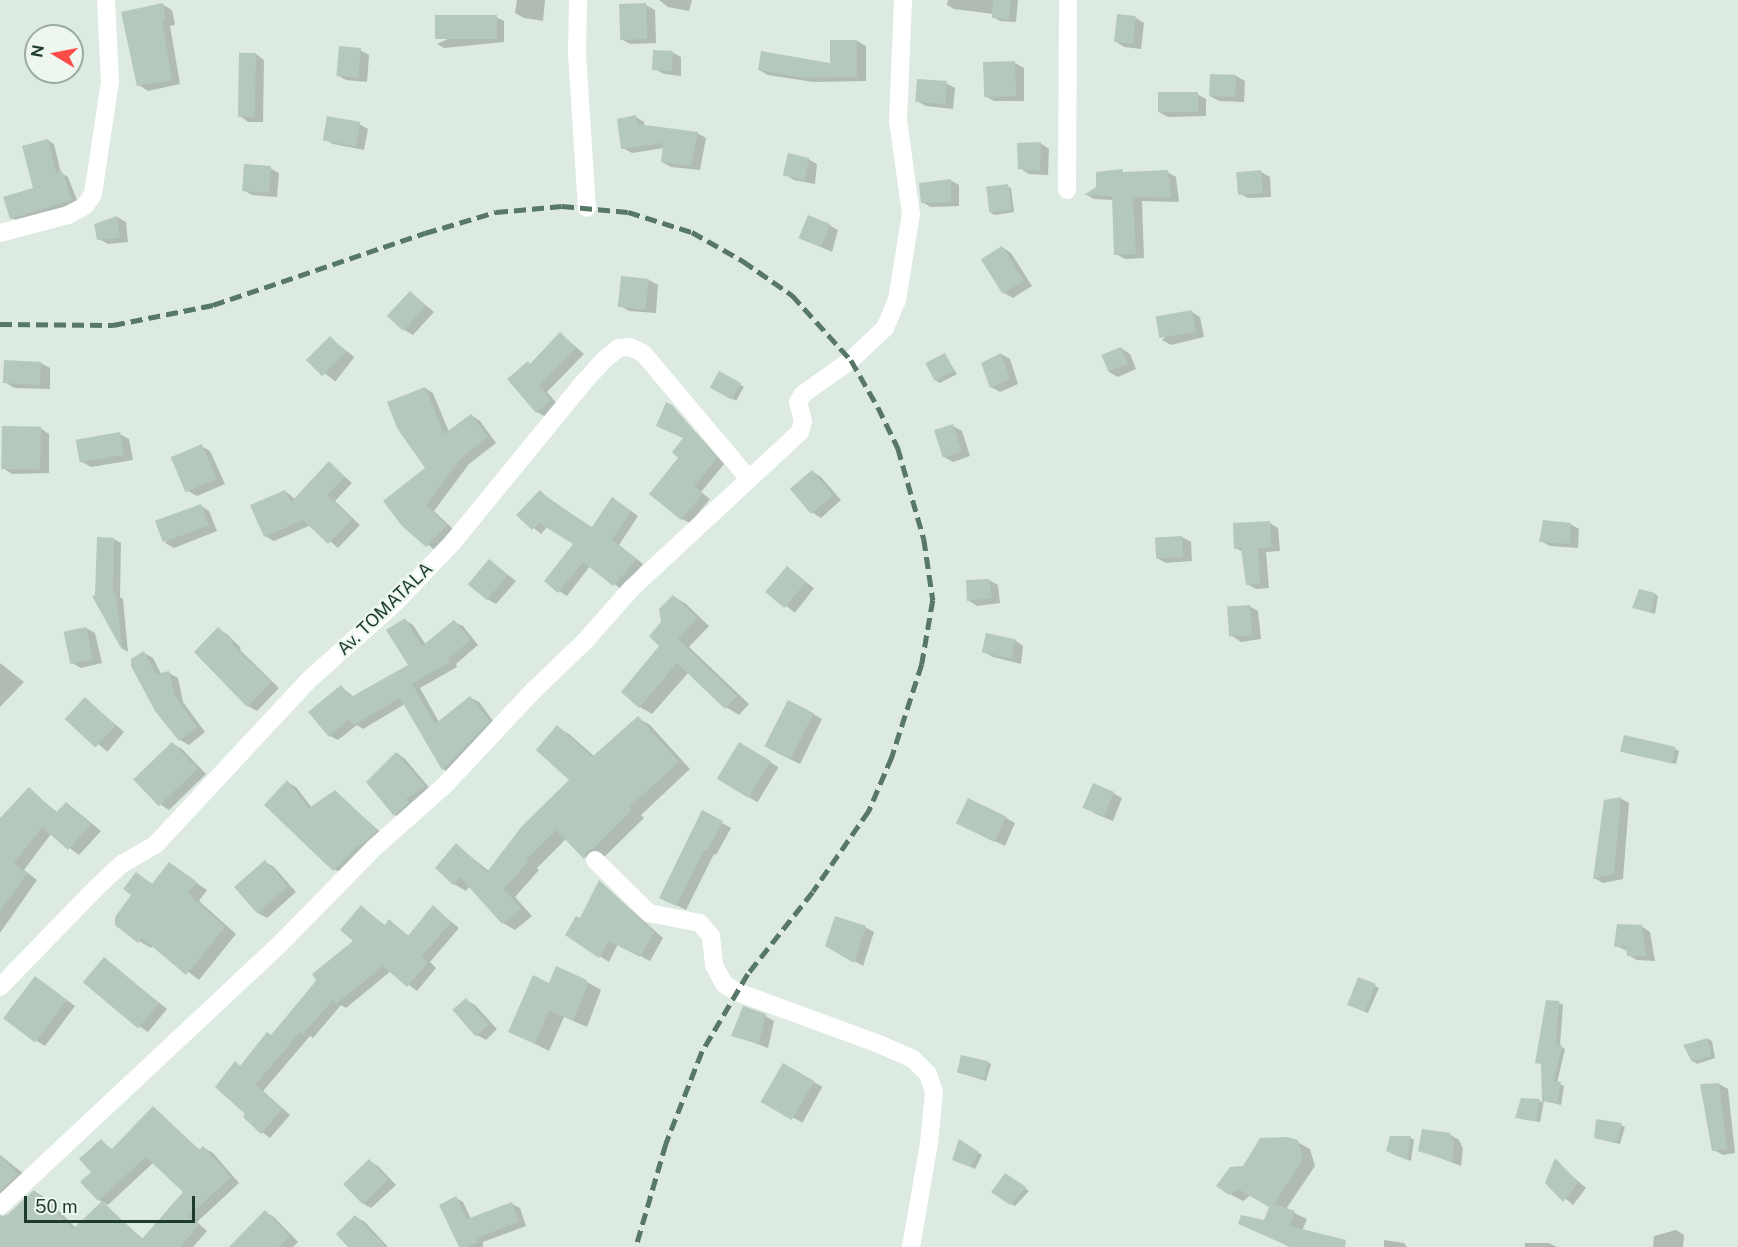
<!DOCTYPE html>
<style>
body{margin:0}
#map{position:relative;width:1738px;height:1247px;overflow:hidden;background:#ddeae1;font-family:"Public Sans",sans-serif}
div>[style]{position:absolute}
.shadow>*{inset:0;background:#0003;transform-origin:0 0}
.building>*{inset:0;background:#b5c8bc;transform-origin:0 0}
.minor>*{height:18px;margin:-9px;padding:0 9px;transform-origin:9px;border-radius:9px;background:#fff}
.rail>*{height:4.5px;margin-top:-2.25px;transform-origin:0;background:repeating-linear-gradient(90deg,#577767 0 12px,transparent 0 18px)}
span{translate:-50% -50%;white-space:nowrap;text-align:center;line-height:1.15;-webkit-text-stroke:4.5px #edf7f0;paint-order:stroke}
.street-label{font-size:18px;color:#1e3b2c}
.north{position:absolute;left:24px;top:24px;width:60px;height:60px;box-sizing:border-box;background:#edf7f0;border:2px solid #9aaca2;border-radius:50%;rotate:280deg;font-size:16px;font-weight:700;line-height:24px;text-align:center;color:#1e3b2c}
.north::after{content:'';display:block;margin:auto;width:21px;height:27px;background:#fd4c48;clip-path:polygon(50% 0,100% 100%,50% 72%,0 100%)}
.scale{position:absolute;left:24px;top:1196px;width:171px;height:27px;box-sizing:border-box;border:3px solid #1e3b2c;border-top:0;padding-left:8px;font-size:18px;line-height:21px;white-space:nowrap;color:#1e3b2c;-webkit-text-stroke:4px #edf7f0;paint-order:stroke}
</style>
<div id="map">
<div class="shadow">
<div style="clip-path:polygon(517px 0,545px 0,543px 21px,524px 18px,515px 13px)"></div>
<div style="clip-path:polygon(659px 0,692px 0,689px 11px,668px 7px)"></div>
<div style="clip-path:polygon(948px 0,1018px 0,1016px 22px,1000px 21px,993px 17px,993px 14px,954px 9px,947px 5px)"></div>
<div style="clip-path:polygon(163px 5px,172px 10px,175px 25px,170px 26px,180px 84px,148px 91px,139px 85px)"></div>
<div style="clip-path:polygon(646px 5px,655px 10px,656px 43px,630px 44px,621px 39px)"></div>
<div style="clip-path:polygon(496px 17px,504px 21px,504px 42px,444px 48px,437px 44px)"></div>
<div style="clip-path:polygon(1136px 18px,1144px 23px,1141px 49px,1124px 47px,1115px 41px)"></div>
<div style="clip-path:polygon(857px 41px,866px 46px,866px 81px,813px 82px,768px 75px,759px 70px,832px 65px)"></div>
<div style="clip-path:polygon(360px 50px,369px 55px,367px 82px,346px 80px,337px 75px)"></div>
<div style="clip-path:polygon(672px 52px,681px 57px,681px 76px,664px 74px,655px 69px)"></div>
<div style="clip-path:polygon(256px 54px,264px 60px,263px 122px,248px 122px,240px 116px)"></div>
<div style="clip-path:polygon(1015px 63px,1024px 68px,1024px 101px,994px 101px,985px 96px)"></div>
<div style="clip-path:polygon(1236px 76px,1245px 81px,1244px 102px,1219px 101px,1210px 96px)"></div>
<div style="clip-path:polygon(946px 83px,955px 88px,953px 109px,926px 106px,917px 101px)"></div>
<div style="clip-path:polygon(1197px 94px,1206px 99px,1206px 116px,1168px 117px,1159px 112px)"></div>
<div style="clip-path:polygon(636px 117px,644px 122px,645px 127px,697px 133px,706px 138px,700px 170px,671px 167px,662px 162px,664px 148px,632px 153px,623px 148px)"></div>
<div style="clip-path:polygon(359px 124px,368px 129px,364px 150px,333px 144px,324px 139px)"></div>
<div style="clip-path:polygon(48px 140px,54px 144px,61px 173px,68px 177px,78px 203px,18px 221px,11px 218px,34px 189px)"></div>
<div style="clip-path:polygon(1040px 143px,1049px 149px,1048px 175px,1029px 174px,1020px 168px)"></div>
<div style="clip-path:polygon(808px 159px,817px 164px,815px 184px,794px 180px,786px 175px)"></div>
<div style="clip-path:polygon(270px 168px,279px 173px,277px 197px,252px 195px,243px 190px)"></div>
<div style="clip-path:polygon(1167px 172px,1176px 177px,1179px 202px,1142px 201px,1144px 258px,1125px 259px,1116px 254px,1113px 200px,1094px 199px,1087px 195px)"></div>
<div style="clip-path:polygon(1261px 172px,1270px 177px,1271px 197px,1248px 198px,1239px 193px)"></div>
<div style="clip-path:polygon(950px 180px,959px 185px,959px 206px,931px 207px,922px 202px)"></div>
<div style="clip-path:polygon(1007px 186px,1011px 188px,1014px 212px,995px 215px,991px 213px)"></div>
<div style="clip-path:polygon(117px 217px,126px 222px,128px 242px,108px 244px,99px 239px)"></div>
<div style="clip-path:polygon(829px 225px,838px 230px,832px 252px,801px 238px)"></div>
<div style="clip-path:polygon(1002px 247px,1011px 253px,1032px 286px,1013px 298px,1004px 293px)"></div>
<div style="clip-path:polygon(649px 280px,658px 285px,656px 313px,629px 311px,620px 306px)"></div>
<div style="clip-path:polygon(411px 293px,434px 312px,413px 335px,404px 330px)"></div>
<div style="clip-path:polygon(1192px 312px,1200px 317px,1204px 337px,1171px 345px,1162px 340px)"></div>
<div style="clip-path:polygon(561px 334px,584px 354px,547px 392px,559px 406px,546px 417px,537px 412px,531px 365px)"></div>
<div style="left:330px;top:338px;width:31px;height:31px;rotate:38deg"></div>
<div style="clip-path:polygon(1121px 348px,1130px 354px,1136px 369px,1118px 377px,1109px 372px)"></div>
<div style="clip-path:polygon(1001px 354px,1010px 359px,1018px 384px,1000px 392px,991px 387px)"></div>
<div style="clip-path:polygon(945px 355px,957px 374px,940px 383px,936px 381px)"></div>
<div style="clip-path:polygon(41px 363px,50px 368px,50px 389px,14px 388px,5px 382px)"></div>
<div style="left:720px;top:374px;width:27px;height:16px;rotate:28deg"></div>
<div style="clip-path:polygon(425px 388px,433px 393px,449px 432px,471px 415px,480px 421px,496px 443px,469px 464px,434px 511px,455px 531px,436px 551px,403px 525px,427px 468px)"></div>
<div style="clip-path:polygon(675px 409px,724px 464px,701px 492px,710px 499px,690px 523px,682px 519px,685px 438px)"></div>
<div style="clip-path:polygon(953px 426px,962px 431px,970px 456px,953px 462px,944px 457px)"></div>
<div style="clip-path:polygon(40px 428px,49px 434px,49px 473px,12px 474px,3px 468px)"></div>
<div style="clip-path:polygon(120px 434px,129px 439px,133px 460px,91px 467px,82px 462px)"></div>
<div style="clip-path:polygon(201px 446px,210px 451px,225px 484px,197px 496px,188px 491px)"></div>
<div style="clip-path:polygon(329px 463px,352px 483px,335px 501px,360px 525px,338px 548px,311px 525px,274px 541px,265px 536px,285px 491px,295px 499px)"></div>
<div style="clip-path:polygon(813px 472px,821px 477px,841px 500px,821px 518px,813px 513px)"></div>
<div style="clip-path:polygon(540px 492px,593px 529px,620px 503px,638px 516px,619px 545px,643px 564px,621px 589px,590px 566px,567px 596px,559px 591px,575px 544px,548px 526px,541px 534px,518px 515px)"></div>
<div style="clip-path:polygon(201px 506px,209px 511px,217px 531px,174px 548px,165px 543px)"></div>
<div style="clip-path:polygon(1270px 523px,1278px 528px,1280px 551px,1266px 552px,1269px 588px,1256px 589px,1247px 584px,1243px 552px,1235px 548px)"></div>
<div style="clip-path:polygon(1570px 524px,1579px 529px,1578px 548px,1550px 546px,1541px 541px)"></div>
<div style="clip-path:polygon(1182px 537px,1191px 542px,1192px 561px,1166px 563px,1157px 558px,1157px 538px)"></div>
<div style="clip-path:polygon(114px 539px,121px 543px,120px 597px,123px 599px,128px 652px,123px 649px,94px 597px)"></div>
<div style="clip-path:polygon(490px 561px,516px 581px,496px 604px,487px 599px)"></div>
<div style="left:788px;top:568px;width:33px;height:31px;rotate:38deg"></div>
<div style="clip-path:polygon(989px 580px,998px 585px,1000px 603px,977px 606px,968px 600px)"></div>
<div style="clip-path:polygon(1655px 594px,1658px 596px,1655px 614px,1634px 608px)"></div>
<div style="clip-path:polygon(673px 596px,686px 604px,709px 626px,689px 647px,749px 704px,739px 715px,726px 707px,689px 672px,652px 714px,640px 707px,661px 645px,663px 623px)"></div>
<div style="clip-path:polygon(1249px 606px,1258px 611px,1261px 639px,1241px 642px,1232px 636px)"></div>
<div style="clip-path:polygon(405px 620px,413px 625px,426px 645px,454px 622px,463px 626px,478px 645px,456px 664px,457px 667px,420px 688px,439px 722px,471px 698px,479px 702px,497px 726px,451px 774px,443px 769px,405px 704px,363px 729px,357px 725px,338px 740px,330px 736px,341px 687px,354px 697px,410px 665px)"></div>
<div style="clip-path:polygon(86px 628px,95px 633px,102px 663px,81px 668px,72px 663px)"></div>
<div style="clip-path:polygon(218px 629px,227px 634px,241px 648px,240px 650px,279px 688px,257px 711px,248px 706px,196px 652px)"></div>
<div style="clip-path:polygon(1015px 640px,1023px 646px,1021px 664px,993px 657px,984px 652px)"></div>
<div style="clip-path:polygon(144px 653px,153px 658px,161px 674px,169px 673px,178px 678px,183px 702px,205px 732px,189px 745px,180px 740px)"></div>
<div style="clip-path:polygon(0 663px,24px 682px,0 707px)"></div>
<div style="left:85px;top:699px;width:51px;height:26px;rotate:40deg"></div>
<div style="clip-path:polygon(813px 714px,822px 719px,800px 764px,775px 752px)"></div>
<div style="clip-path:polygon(638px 718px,650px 725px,690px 769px,641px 815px,644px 818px,597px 864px,585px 857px,566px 839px,537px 868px,539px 870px,515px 897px,532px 916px,515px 930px,503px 923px,470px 886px,466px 891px,454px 884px,456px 845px,489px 871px,571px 780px,557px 727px,569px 734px,595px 757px)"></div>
<div style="clip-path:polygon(173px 744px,182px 749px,206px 774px,169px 810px,161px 805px)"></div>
<div style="left:740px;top:744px;width:45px;height:41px;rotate:31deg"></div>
<div style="clip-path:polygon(1675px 749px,1679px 751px,1676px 764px,1626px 753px)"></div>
<div style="clip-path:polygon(397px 753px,405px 759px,433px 792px,403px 820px,394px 814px)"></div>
<div style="clip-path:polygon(287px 782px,296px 787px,312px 808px,335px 792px,385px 836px,343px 874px,334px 869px)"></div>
<div style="clip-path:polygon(29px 789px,58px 813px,67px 803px,101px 831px,79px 855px,51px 834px,24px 870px,37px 880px,0 933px,0 820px)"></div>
<div style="clip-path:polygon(1113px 793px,1122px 798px,1113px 821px,1093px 813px)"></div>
<div style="clip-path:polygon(1620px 798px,1629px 803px,1623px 879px,1603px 883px,1594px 878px)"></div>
<div style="clip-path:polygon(703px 812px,731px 828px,716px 855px,714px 854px,686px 910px,670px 902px)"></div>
<div style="clip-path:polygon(1006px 818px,1015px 823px,1005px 846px,966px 827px)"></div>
<div style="clip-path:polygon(265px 862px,274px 867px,296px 892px,267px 918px,258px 913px)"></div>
<div style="clip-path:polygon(169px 864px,207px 890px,199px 901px,236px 934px,199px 980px,153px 945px,151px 948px,139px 941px,133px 895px,136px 874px,154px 885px)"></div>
<div style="clip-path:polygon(600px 882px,663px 938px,650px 961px,618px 944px,609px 962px,567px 935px,580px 920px)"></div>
<div style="clip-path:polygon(361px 907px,386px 926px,390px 921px,409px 936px,433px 907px,459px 928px,430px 962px,436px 968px,417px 991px,391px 971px,346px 1008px,341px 1005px,313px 1038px,310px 1036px,263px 1091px,290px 1115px,270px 1138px,262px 1132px,247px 1114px,236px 1063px,241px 1067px,271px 1036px,355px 941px)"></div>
<div style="clip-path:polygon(1641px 926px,1650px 932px,1655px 961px,1637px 960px,1628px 955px,1628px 951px,1616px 946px)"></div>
<div style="clip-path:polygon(865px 927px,874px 932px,863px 966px,827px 945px)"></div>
<div style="clip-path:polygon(104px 959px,167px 1009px,148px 1032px,139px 1026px)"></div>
<div style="clip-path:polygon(1359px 979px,1379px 988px,1368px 1013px,1354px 1007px)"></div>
<div style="clip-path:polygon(587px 982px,601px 990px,587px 1027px,564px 1017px,549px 1051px,510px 1031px,550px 985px)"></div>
<div style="clip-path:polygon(44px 983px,75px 1006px,45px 1046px,37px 1041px)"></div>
<div style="clip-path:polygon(466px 1000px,475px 1005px,497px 1029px,486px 1040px,477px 1035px)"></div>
<div style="clip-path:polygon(1559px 1003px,1563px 1005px,1560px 1046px,1565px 1049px,1557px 1083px,1564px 1086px,1561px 1105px,1544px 1101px,1540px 1122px,1521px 1119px,1517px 1117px,1540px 1101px,1543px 1103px,1543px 1065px,1537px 1062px)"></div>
<div style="clip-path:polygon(765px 1016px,774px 1021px,768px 1048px,733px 1035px)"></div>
<div style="clip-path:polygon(1708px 1039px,1712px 1041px,1715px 1058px,1697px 1064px,1693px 1061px,1686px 1046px)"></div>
<div style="clip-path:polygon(987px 1062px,991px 1064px,986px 1081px,960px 1073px)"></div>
<div style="left:783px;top:1065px;width:45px;height:41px;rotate:29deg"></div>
<div style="clip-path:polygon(1719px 1084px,1728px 1089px,1735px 1153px,1723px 1155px,1714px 1150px)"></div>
<div style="clip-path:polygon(153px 1108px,201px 1151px,204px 1148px,213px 1153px,239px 1183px,197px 1222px,207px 1231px,193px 1247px,75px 1247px,108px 1208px,143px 1239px,185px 1192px,154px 1162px,108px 1205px,99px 1200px,82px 1182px,93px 1172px,101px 1141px,113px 1150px)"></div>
<div style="clip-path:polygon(1621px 1125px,1625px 1127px,1620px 1144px,1599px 1139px)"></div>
<div style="clip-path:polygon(1449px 1134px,1459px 1140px,1463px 1149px,1461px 1166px,1420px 1150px)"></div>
<div style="clip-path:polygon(1411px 1138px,1414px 1140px,1411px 1161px,1391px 1153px)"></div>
<div style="clip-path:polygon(960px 1142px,982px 1155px,975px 1169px,958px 1161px)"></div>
<div style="clip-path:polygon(1297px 1142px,1310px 1149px,1315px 1166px,1286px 1209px,1307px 1219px,1302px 1231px,1340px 1247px,1290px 1247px,1239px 1223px,1265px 1222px,1270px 1207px,1251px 1195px,1243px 1201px,1230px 1194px,1244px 1167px)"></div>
<div style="clip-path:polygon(0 1155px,29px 1178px,4px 1205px,1px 1217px,8px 1216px,34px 1191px,46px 1198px,77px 1229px,57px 1247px,0 1247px)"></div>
<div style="clip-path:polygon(369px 1161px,378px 1166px,396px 1185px,371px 1208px,362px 1203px)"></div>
<div style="clip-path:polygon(1555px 1161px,1586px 1188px,1573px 1205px,1547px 1183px)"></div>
<div style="clip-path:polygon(1005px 1175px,1029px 1191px,1015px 1206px,1011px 1204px)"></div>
<div style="clip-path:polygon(456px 1198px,463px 1202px,471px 1219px,512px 1204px,520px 1208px,526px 1226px,483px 1242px,483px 1247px,461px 1247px)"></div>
<div style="clip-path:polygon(265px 1212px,274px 1217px,298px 1242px,293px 1247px,230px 1247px)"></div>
<div style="clip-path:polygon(356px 1217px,365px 1222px,388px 1247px,350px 1247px)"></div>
<div style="clip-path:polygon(1676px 1230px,1684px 1235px,1683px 1247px,1653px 1247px,1654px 1236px)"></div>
<div style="clip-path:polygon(1384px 1240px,1404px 1243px,1407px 1247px,1384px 1247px)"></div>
<div style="clip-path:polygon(1525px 1243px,1549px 1243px,1557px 1247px,1525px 1247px)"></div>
</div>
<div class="building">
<div style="clip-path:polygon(993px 0,1011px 0,1009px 20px,992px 18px)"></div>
<div style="clip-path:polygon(163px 3px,166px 21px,162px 21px,172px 80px,137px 86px,121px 12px)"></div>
<div style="left:646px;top:3px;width:36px;height:27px;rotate:88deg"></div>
<div style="left:1117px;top:14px;width:19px;height:28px;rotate:6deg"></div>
<div style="left:497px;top:15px;width:24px;height:62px;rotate:90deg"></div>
<div style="clip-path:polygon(830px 40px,857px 40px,857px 77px,803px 78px,758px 70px,761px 51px,830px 63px)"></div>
<div style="left:339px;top:46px;width:22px;height:30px;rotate:5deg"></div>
<div style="left:653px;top:50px;width:20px;height:20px;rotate:3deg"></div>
<div style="left:256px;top:53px;width:64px;height:17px;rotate:91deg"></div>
<div style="left:1015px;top:61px;width:35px;height:32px;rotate:88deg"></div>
<div style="left:1210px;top:74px;width:26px;height:22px;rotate:2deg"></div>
<div style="left:917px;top:79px;width:30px;height:23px;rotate:4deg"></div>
<div style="left:1198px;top:92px;width:20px;height:40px;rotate:90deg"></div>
<div style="clip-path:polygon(636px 115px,637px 124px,698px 132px,691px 166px,661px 162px,663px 143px,621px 149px,617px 119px)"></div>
<div style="left:327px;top:116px;width:34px;height:25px;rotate:10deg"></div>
<div style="clip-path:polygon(48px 139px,56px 173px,62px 171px,72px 200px,10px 219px,3px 197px,33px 188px,22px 146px)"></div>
<div style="clip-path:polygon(1041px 142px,1040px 171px,1018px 169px,1017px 143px)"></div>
<div style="left:788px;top:153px;width:22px;height:23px;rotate:13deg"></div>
<div style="left:244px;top:164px;width:27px;height:27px;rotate:4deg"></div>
<div style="clip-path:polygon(1123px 169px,1123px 172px,1168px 170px,1171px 198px,1133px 197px,1136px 254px,1114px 255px,1112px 196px,1084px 195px,1096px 187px,1096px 172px)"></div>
<div style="left:1261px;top:170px;width:23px;height:25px;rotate:85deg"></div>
<div style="clip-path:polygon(951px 179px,951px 202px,921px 203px,919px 183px)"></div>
<div style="left:1008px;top:184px;width:26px;height:22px;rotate:83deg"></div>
<div style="left:808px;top:215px;width:24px;height:25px;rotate:22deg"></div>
<div style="clip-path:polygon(117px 216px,120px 238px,97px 240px,94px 224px)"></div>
<div style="left:1002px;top:246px;width:41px;height:25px;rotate:58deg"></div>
<div style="left:621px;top:276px;width:28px;height:31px;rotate:6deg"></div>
<div style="left:410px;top:291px;width:22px;height:34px;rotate:43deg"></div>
<div style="left:1192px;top:310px;width:22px;height:37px;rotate:80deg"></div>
<div style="clip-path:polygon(560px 332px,576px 348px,539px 386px,551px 400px,536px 413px,507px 379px,528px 361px,530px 364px)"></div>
<div style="left:330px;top:336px;width:23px;height:34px;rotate:45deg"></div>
<div style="left:1121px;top:347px;width:18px;height:21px;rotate:68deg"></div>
<div style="left:945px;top:353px;width:20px;height:22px;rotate:63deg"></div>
<div style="clip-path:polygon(1001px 353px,1010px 379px,990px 388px,981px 363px)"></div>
<div style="left:4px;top:360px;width:37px;height:23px;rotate:3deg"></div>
<div style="left:719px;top:371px;width:25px;height:19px;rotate:29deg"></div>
<div style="clip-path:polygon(425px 387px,444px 434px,471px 414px,488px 437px,460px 459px,426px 505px,447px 525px,426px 547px,402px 526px,383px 501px,425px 468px,397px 428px,387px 402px)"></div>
<div style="clip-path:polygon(666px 402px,672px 405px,717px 458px,694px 486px,703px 493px,681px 520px,649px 494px,678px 458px,672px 452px,683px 438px,656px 426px)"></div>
<div style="left:953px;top:424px;width:29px;height:20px;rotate:72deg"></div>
<div style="left:2px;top:426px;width:39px;height:43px;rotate:1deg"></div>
<div style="left:120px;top:432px;width:23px;height:45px;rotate:80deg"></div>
<div style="left:202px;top:444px;width:38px;height:34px;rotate:67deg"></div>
<div style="clip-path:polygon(329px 461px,345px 477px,327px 495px,352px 519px,328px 544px,303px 520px,264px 537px,250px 505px,285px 490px,291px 502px)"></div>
<div style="left:812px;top:470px;width:33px;height:29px;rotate:50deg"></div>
<div style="clip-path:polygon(540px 490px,551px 501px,592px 527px,612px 497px,631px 511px,612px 540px,637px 559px,613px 586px,583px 562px,558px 593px,544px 581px,573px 544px,539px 523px,532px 530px,516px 515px)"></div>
<div style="left:201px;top:504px;width:23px;height:49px;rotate:70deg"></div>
<div style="clip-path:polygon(1543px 520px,1571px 523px,1570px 544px,1539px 542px)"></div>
<div style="clip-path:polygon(1270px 521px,1271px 547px,1258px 548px,1260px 583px,1246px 585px,1241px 548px,1234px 549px,1233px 523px)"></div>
<div style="left:1182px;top:536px;width:21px;height:27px;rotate:87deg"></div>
<div style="clip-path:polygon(97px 537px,114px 538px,113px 593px,116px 593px,122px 650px,92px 596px,95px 595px)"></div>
<div style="left:489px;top:559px;width:25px;height:33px;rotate:40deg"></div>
<div style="left:787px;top:566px;width:25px;height:34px;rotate:40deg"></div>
<div style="clip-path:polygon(989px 579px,992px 598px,967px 601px,966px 580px)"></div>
<div style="clip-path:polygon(1639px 589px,1655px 593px,1651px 612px,1632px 608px)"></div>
<div style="clip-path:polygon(673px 595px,697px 618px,678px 639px,737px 696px,725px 709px,677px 663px,639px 708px,621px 692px,659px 646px,649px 636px,661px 622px,659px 609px)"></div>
<div style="left:1250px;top:605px;width:30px;height:23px;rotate:86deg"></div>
<div style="clip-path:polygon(405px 618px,422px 646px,454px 620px,471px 640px,448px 659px,450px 662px,412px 684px,435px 724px,470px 696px,490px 721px,442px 770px,400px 698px,354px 725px,349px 719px,329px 737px,308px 712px,341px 685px,351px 697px,408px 665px,386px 630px)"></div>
<div style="left:86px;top:627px;width:33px;height:23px;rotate:78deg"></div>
<div style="clip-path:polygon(218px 627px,234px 642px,232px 644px,271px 682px,247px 707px,194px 652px)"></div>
<div style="left:986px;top:633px;width:30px;height:20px;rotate:12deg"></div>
<div style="clip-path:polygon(144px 651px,156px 674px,169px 671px,175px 696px,197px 727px,179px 741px,155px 711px,131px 666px,131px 659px)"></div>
<div style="left:85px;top:697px;width:42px;height:30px;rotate:43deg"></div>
<div style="left:788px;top:700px;width:29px;height:52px;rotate:27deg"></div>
<div style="clip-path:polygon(638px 716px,679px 762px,629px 807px,632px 810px,593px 849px,587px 852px,584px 859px,556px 830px,526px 860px,528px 862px,504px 889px,521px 909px,502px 924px,460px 877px,453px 885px,435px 868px,456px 843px,487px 872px,522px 826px,569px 780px,536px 750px,557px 725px,592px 757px)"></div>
<div style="left:1624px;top:735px;width:53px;height:17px;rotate:13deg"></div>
<div style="left:172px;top:742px;width:37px;height:54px;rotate:46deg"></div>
<div style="left:739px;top:742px;width:37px;height:43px;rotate:31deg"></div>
<div style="clip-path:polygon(396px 752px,425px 786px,406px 799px,409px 802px,394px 816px,366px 782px)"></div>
<div style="clip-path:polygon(287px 780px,309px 808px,335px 790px,377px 830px,359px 847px,357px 846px,333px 871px,264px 805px)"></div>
<div style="left:1093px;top:783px;width:23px;height:27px;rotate:23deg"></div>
<div style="clip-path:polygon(29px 787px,56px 813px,66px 802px,91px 824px,68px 850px,42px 827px,14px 863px,27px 873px,0 912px,0 818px)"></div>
<div style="clip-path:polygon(1621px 797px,1614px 874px,1593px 879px,1604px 800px)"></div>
<div style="left:968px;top:798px;width:43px;height:28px;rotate:26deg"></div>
<div style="clip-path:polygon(702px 810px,723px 821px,707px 851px,704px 850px,676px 906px,659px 898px)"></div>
<div style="left:265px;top:860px;width:35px;height:41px;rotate:49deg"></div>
<div style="clip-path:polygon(169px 862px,197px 882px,188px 893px,225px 927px,186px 975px,142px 938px,138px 943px,115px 925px,115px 917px,131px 895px,123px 889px,136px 872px,152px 884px)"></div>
<div style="clip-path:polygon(599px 880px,654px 932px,640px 957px,609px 941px,599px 958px,565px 935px,576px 916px,580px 918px)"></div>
<div style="clip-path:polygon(361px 905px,384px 926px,389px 919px,408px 936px,433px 905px,451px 922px,422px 956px,428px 962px,407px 987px,383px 966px,336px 1004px,333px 1000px,303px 1034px,300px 1032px,255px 1085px,282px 1109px,261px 1134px,243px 1117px,245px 1114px,215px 1087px,235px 1061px,240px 1066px,267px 1032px,271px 1035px,315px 982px,316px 980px,312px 974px,353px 941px,340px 930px)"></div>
<div style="clip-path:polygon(835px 916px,866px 926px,854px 963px,825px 946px)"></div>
<div style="clip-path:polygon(1617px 924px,1642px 925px,1646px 956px,1627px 956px,1626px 946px,1614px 947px)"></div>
<div style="left:104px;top:957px;width:72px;height:33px;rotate:40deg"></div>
<div style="clip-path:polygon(556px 966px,587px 980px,587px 987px,573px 1021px,549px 1010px,535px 1044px,508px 1032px,533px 975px,549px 983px)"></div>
<div style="left:35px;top:976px;width:40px;height:53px;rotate:37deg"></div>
<div style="left:1358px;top:977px;width:19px;height:30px;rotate:21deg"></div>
<div style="left:466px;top:998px;width:35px;height:18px;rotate:49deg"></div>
<div style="clip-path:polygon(1546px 1000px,1559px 1001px,1556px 1044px,1562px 1045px,1554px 1081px,1561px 1082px,1557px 1104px,1549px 1101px,1542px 1102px,1541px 1064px,1535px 1063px)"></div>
<div style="clip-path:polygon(743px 1006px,766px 1014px,759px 1044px,731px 1036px)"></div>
<div style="clip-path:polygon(1708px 1038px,1711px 1056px,1692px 1062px,1683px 1045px)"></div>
<div style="left:961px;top:1055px;width:28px;height:18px;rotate:13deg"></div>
<div style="left:783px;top:1063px;width:36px;height:45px;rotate:30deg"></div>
<div style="clip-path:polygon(1719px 1083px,1727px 1149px,1712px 1151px,1700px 1084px)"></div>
<div style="clip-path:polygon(1521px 1098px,1540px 1099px,1536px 1121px,1515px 1118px)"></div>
<div style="clip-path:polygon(153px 1106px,199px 1150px,203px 1146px,231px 1177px,189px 1216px,199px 1225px,180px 1247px,0 1247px,0 1217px,8px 1214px,34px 1190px,73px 1229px,102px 1201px,142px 1239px,183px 1192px,146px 1157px,98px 1201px,80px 1182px,91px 1172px,79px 1159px,101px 1139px,111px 1150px)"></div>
<div style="clip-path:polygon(1596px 1119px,1622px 1123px,1616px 1143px,1594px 1138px)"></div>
<div style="clip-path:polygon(1422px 1129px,1450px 1133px,1454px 1143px,1452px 1162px,1418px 1151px)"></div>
<div style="clip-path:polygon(1390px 1136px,1411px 1136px,1407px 1160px,1386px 1151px)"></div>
<div style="clip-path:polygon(1287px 1137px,1298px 1140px,1303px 1159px,1274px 1204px,1295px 1211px,1290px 1226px,1346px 1240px,1345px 1247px,1291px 1247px,1238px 1224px,1241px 1215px,1264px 1220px,1269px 1207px,1238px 1189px,1229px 1195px,1216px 1186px,1230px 1167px,1243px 1166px,1260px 1138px)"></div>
<div style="clip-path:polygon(959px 1139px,979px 1152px,970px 1167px,952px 1160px)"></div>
<div style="clip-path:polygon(0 1156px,18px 1174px,0 1191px)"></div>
<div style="clip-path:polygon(1555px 1158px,1578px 1182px,1563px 1202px,1545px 1183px)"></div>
<div style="left:369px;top:1159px;width:28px;height:36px;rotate:46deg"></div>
<div style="clip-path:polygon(1005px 1173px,1026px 1187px,1010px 1205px,991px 1192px)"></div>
<div style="clip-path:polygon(456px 1196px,467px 1219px,512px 1202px,519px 1222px,476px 1238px,478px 1242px,468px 1247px,459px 1247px,439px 1205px)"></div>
<div style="clip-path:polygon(265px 1210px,290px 1236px,279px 1247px,229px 1247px)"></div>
<div style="clip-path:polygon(355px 1215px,386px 1247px,348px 1247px,336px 1234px)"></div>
</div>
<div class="minor">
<div style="left:578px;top:0;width:54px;rotate:91.1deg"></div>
<div style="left:577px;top:54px;width:154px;rotate:86.3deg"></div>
<div style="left:1067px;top:190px;width:190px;rotate:-89.7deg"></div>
<div style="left:0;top:233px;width:70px;rotate:-14.8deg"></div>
<div style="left:68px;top:215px;width:19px;rotate:-28deg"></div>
<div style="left:85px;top:206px;width:14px;rotate:-56deg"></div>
<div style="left:93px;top:194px;width:113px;rotate:-81.4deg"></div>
<div style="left:110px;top:82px;width:82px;rotate:-92.8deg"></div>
<div style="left:595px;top:860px;width:76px;rotate:44.5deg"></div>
<div style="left:649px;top:913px;width:52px;rotate:11.1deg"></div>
<div style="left:700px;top:923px;width:17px;rotate:50deg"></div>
<div style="left:711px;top:936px;width:29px;rotate:84deg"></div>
<div style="left:714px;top:965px;width:21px;rotate:62deg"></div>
<div style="left:724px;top:984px;width:15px;rotate:32deg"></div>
<div style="left:737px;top:992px;width:151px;rotate:20.1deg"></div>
<div style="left:879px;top:1044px;width:37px;rotate:24deg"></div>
<div style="left:913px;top:1059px;width:21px;rotate:45deg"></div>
<div style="left:928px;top:1074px;width:19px;rotate:72deg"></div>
<div style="left:934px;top:1092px;width:51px;rotate:95.6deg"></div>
<div style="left:929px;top:1143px;width:106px;rotate:99.8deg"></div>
<div style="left:0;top:987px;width:139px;rotate:-45.9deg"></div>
<div style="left:97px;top:887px;width:34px;rotate:-43deg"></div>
<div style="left:122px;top:864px;width:39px;rotate:-30deg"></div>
<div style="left:156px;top:844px;width:227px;rotate:-47deg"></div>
<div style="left:311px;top:678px;width:113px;rotate:-41.8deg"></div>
<div style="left:395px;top:603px;width:84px;rotate:-46.4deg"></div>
<div style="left:453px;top:542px;width:207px;rotate:-50.7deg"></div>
<div style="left:584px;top:382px;width:30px;rotate:-48deg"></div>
<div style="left:604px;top:360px;width:19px;rotate:-39deg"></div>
<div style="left:619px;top:348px;width:11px;rotate:-5deg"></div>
<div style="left:630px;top:347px;width:14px;rotate:25deg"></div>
<div style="left:643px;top:353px;width:165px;rotate:49.9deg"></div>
<div style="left:0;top:1206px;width:381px;rotate:-43.1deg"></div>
<div style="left:278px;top:946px;width:137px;rotate:-45.6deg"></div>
<div style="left:374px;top:848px;width:95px;rotate:-41.6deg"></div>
<div style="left:445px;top:785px;width:129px;rotate:-46.9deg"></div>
<div style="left:533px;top:691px;width:74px;rotate:-43.9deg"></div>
<div style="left:586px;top:640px;width:69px;rotate:-48.5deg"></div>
<div style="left:632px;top:588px;width:229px;rotate:-42.9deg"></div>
<div style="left:800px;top:432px;width:11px;rotate:-75deg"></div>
<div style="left:803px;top:421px;width:20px;rotate:-105deg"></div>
<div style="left:798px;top:402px;width:9px;rotate:-58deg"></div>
<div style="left:803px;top:394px;width:59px;rotate:-35.3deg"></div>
<div style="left:851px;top:360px;width:47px;rotate:-43.3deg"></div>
<div style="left:885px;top:328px;width:30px;rotate:-67deg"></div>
<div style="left:897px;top:300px;width:87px;rotate:-80.8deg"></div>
<div style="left:911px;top:214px;width:95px;rotate:-97.9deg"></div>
<div style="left:898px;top:120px;width:120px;rotate:-87.6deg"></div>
</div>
<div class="rail">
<div style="left:0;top:324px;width:113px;rotate:0.5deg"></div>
<div style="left:113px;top:325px;width:102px;rotate:-11.3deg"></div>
<div style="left:213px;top:305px;width:224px;rotate:-18.8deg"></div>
<div style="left:425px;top:233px;width:74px;rotate:-16.5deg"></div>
<div style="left:496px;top:212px;width:66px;rotate:-5.2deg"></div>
<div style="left:562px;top:206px;width:66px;rotate:5.2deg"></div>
<div style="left:628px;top:212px;width:67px;rotate:17.4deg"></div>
<div style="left:692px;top:232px;width:59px;rotate:29.6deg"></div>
<div style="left:743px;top:261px;width:60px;rotate:34.8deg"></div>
<div style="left:792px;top:295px;width:88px;rotate:47.8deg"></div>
<div style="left:851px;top:360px;width:54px;rotate:60.1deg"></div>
<div style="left:878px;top:407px;width:46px;rotate:64deg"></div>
<div style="left:898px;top:448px;width:95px;rotate:74.1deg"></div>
<div style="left:924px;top:539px;width:62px;rotate:81.6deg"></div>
<div style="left:933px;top:600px;width:65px;rotate:99.8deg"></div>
<div style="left:922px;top:664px;width:98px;rotate:107.9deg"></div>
<div style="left:892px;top:757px;width:59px;rotate:113.1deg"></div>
<div style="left:869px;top:811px;width:98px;rotate:124.7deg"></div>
<div style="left:813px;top:892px;width:105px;rotate:128.4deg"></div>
<div style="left:748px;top:974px;width:91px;rotate:120.5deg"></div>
<div style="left:702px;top:1052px;width:99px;rotate:111.4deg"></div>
<div style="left:666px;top:1144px;width:107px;rotate:106.2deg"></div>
</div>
<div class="street-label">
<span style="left:385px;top:609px;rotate:-44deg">Av. TOMATALA</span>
</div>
<div class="north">N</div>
<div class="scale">50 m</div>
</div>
